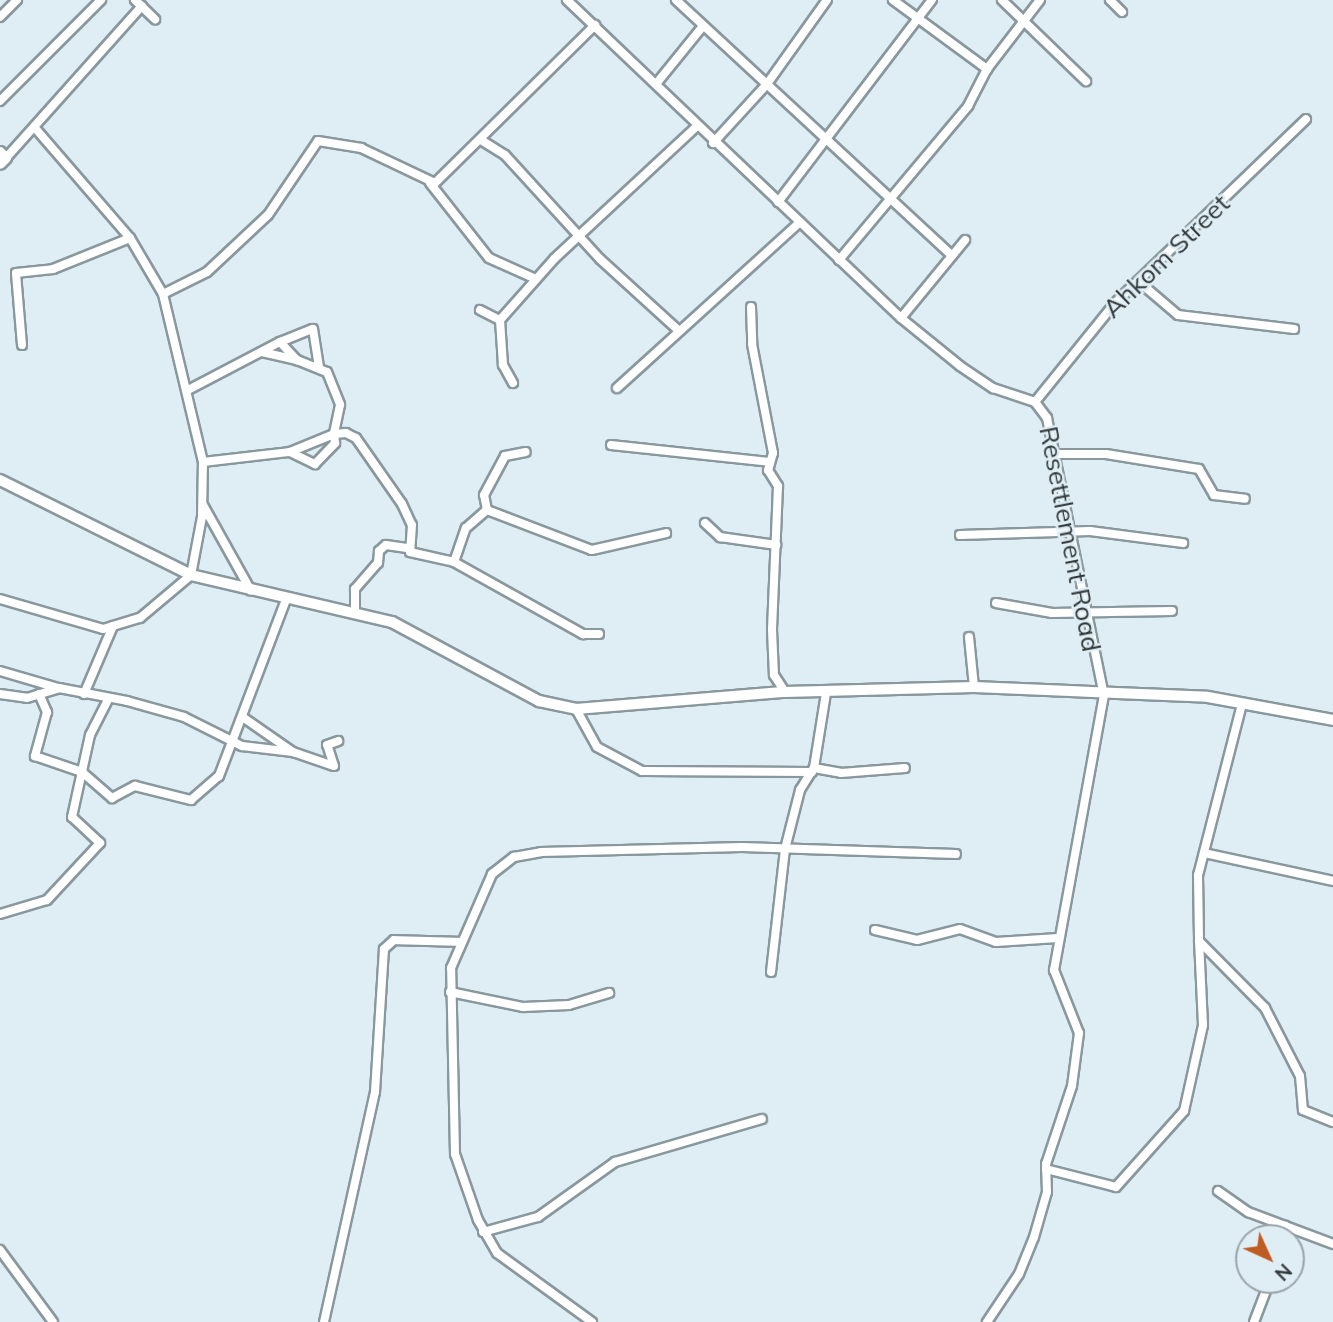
<!DOCTYPE html>
<style>
body{margin:0}
#map{position:relative;width:1333px;height:1322px;overflow:hidden;background:#dfeef4;font-family:Mulish,sans-serif}
div>[style]{position:absolute}
.roads{filter:drop-shadow(2px 0 #89989d) drop-shadow(-2px 0 #89989d) drop-shadow(0 2px #89989d) drop-shadow(0 -2px #89989d)}
.minor>*{height:8px;margin:-4px;padding:0 4px;transform-origin:4px;border-radius:4px;background:#fff}
.secondary>*{height:10px;margin:-5px;padding:0 5px;transform-origin:5px;border-radius:5px;background:#fff}
span{translate:-50% -50%;white-space:nowrap;text-align:center;line-height:1.15;-webkit-text-stroke:5px #dfeef4;paint-order:stroke}
.street-label{font-size:26px;color:#32383a}
.north{position:absolute;left:1235px;top:1224px;width:70px;height:70px;box-sizing:border-box;background:#dfeef4;border:2px solid #9aa5aa;border-radius:50%;rotate:135deg;font-size:19px;font-weight:700;line-height:28px;text-align:center;color:#32383a}
.north::after{content:'';display:block;margin:auto;width:24px;height:32px;background:#bf5b23;clip-path:polygon(50% 0,100% 100%,50% 72%,0 100%)}
</style>
<div id="map">
<div class="roads">
<div class="minor">
<div style="left:135px;top:0;width:28px;rotate:44deg"></div>
<div style="left:567px;top:0;width:461px;rotate:43.6deg"></div>
<div style="left:901px;top:318px;width:76px;rotate:39.1deg"></div>
<div style="left:960px;top:366px;width:40px;rotate:34deg"></div>
<div style="left:993px;top:388px;width:44px;rotate:18.4deg"></div>
<div style="left:1035px;top:402px;width:20px;rotate:53deg"></div>
<div style="left:1047px;top:418px;width:283px;rotate:78.4deg"></div>
<div style="left:1104px;top:695px;width:280px;rotate:100.3deg"></div>
<div style="left:1054px;top:970px;width:68px;rotate:68.4deg"></div>
<div style="left:1079px;top:1033px;width:53px;rotate:97.5deg"></div>
<div style="left:1072px;top:1086px;width:82px;rotate:108.4deg"></div>
<div style="left:1046px;top:1164px;width:28px;rotate:88deg"></div>
<div style="left:1047px;top:1192px;width:47px;rotate:106.1deg"></div>
<div style="left:1034px;top:1237px;width:40px;rotate:112deg"></div>
<div style="left:1019px;top:1274px;width:58px;rotate:123.7deg"></div>
<div style="left:676px;top:0;width:376px;rotate:42.8deg"></div>
<div style="left:893px;top:0;width:117px;rotate:36.3deg"></div>
<div style="left:1002px;top:0;width:117px;rotate:44deg"></div>
<div style="left:1110px;top:0;width:17px;rotate:45deg"></div>
<div style="left:0;top:17px;width:24px;rotate:-45deg"></div>
<div style="left:656px;top:84px;width:75px;rotate:-51deg"></div>
<div style="left:0;top:101px;width:143px;rotate:-45deg"></div>
<div style="left:481px;top:140px;width:28px;rotate:32deg"></div>
<div style="left:505px;top:155px;width:141px;rotate:47.6deg"></div>
<div style="left:600px;top:259px;width:104px;rotate:42.3deg"></div>
<div style="left:713px;top:143px;width:80px;rotate:-47.5deg"></div>
<div style="left:767px;top:84px;width:103px;rotate:-54.5deg"></div>
<div style="left:6px;top:158px;width:204px;rotate:-48.2deg"></div>
<div style="left:430px;top:183px;width:95px;rotate:51.8deg"></div>
<div style="left:489px;top:258px;width:51px;rotate:24.1deg"></div>
<div style="left:778px;top:202px;width:254px;rotate:-52.7deg"></div>
<div style="left:839px;top:260px;width:201px;rotate:-50deg"></div>
<div style="left:968px;top:106px;width:42px;rotate:-62.8deg"></div>
<div style="left:987px;top:69px;width:87px;rotate:-52.5deg"></div>
<div style="left:1138px;top:281px;width:52px;rotate:40.4deg"></div>
<div style="left:1178px;top:315px;width:117px;rotate:6.9deg"></div>
<div style="left:163px;top:294px;width:49px;rotate:-26.6deg"></div>
<div style="left:207px;top:272px;width:83px;rotate:-43.1deg"></div>
<div style="left:268px;top:215px;width:89px;rotate:-56deg"></div>
<div style="left:318px;top:141px;width:44px;rotate:9.2deg"></div>
<div style="left:361px;top:148px;width:82px;rotate:25.3deg"></div>
<div style="left:435px;top:183px;width:225px;rotate:-44.6deg"></div>
<div style="left:751px;top:307px;width:37px;rotate:88deg"></div>
<div style="left:752px;top:344px;width:111px;rotate:79.1deg"></div>
<div style="left:773px;top:453px;width:18px;rotate:106deg"></div>
<div style="left:768px;top:470px;width:19px;rotate:58deg"></div>
<div style="left:778px;top:486px;width:144px;rotate:92.4deg"></div>
<div style="left:772px;top:630px;width:45px;rotate:87.5deg"></div>
<div style="left:774px;top:675px;width:20px;rotate:57deg"></div>
<div style="left:480px;top:310px;width:22px;rotate:27deg"></div>
<div style="left:901px;top:318px;width:101px;rotate:-50.6deg"></div>
<div style="left:280px;top:342px;width:35px;rotate:-22deg"></div>
<div style="left:313px;top:329px;width:39px;rotate:81deg"></div>
<div style="left:22px;top:345px;width:72px;rotate:-94.8deg"></div>
<div style="left:16px;top:273px;width:37px;rotate:-6deg"></div>
<div style="left:53px;top:269px;width:83px;rotate:-21.9deg"></div>
<div style="left:262px;top:352px;width:36px;rotate:13deg"></div>
<div style="left:513px;top:383px;width:21px;rotate:-119deg"></div>
<div style="left:503px;top:365px;width:45px;rotate:-93.8deg"></div>
<div style="left:500px;top:320px;width:83px;rotate:-48.4deg"></div>
<div style="left:555px;top:258px;width:192px;rotate:-42.9deg"></div>
<div style="left:617px;top:388px;width:247px;rotate:-42.2deg"></div>
<div style="left:188px;top:390px;width:104px;rotate:-27.6deg"></div>
<div style="left:280px;top:342px;width:25px;rotate:47deg"></div>
<div style="left:297px;top:360px;width:32px;rotate:22deg"></div>
<div style="left:327px;top:372px;width:35px;rotate:68deg"></div>
<div style="left:340px;top:405px;width:30px;rotate:102deg"></div>
<div style="left:334px;top:434px;width:48px;rotate:157.8deg"></div>
<div style="left:1035px;top:402px;width:127px;rotate:-51.1deg"></div>
<div style="left:1115px;top:303px;width:265px;rotate:-43.9deg"></div>
<div style="left:611px;top:445px;width:159px;rotate:6.1deg"></div>
<div style="left:1054px;top:454px;width:52px"></div>
<div style="left:1106px;top:454px;width:94px;rotate:9.2deg"></div>
<div style="left:1199px;top:469px;width:30px;rotate:60deg"></div>
<div style="left:1214px;top:495px;width:31px;rotate:7deg"></div>
<div style="left:203px;top:462px;width:88px;rotate:-6.6deg"></div>
<div style="left:290px;top:452px;width:28px;rotate:26deg"></div>
<div style="left:315px;top:464px;width:29px;rotate:-46deg"></div>
<div style="left:335px;top:443px;width:9px;rotate:-96deg"></div>
<div style="left:334px;top:434px;width:12px;rotate:-5deg"></div>
<div style="left:346px;top:433px;width:11px;rotate:27deg"></div>
<div style="left:356px;top:438px;width:80px;rotate:55.1deg"></div>
<div style="left:402px;top:504px;width:23px;rotate:65deg"></div>
<div style="left:412px;top:525px;width:27px;rotate:94deg"></div>
<div style="left:410px;top:552px;width:45px;rotate:12.8deg"></div>
<div style="left:454px;top:562px;width:148px;rotate:29.2deg"></div>
<div style="left:583px;top:634px;width:16px"></div>
<div style="left:203px;top:505px;width:98px;rotate:60.8deg"></div>
<div style="left:487px;top:510px;width:15px;rotate:-101deg"></div>
<div style="left:484px;top:495px;width:44px;rotate:-61.7deg"></div>
<div style="left:505px;top:456px;width:21px;rotate:-11deg"></div>
<div style="left:705px;top:523px;width:21px;rotate:43deg"></div>
<div style="left:720px;top:537px;width:57px;rotate:8.1deg"></div>
<div style="left:960px;top:535px;width:130px;rotate:-1.8deg"></div>
<div style="left:1090px;top:531px;width:94px;rotate:7.4deg"></div>
<div style="left:454px;top:562px;width:36px;rotate:-71deg"></div>
<div style="left:466px;top:528px;width:28px;rotate:-41deg"></div>
<div style="left:487px;top:510px;width:112px;rotate:20.9deg"></div>
<div style="left:592px;top:550px;width:76px;rotate:-12.9deg"></div>
<div style="left:0;top:599px;width:107px;rotate:16.2deg"></div>
<div style="left:103px;top:629px;width:39px;rotate:-17deg"></div>
<div style="left:140px;top:618px;width:67px;rotate:-40.1deg"></div>
<div style="left:191px;top:575px;width:59px;rotate:-79.3deg"></div>
<div style="left:202px;top:517px;width:55px;rotate:-89deg"></div>
<div style="left:203px;top:462px;width:173px;rotate:-103.4deg"></div>
<div style="left:163px;top:294px;width:65px;rotate:-120.5deg"></div>
<div style="left:130px;top:238px;width:144px;rotate:-130.8deg"></div>
<div style="left:996px;top:603px;width:57px;rotate:10.1deg"></div>
<div style="left:1052px;top:613px;width:120px;rotate:-1deg"></div>
<div style="left:355px;top:611px;width:22px;rotate:-90deg"></div>
<div style="left:355px;top:589px;width:35px;rotate:-49deg"></div>
<div style="left:378px;top:563px;width:12px;rotate:-85deg"></div>
<div style="left:379px;top:551px;width:9px;rotate:-41deg"></div>
<div style="left:386px;top:545px;width:21px;rotate:8deg"></div>
<div style="left:969px;top:637px;width:50px;rotate:84.3deg"></div>
<div style="left:0;top:671px;width:60px;rotate:16.3deg"></div>
<div style="left:0;top:694px;width:27px;rotate:8deg"></div>
<div style="left:27px;top:698px;width:34px;rotate:-17deg"></div>
<div style="left:59px;top:688px;width:69px;rotate:10.8deg"></div>
<div style="left:127px;top:701px;width:59px;rotate:15.7deg"></div>
<div style="left:184px;top:717px;width:65px;rotate:26.6deg"></div>
<div style="left:242px;top:746px;width:51px;rotate:6.7deg"></div>
<div style="left:39px;top:694px;width:20px;rotate:66deg"></div>
<div style="left:47px;top:712px;width:46px;rotate:105.3deg"></div>
<div style="left:35px;top:756px;width:50px;rotate:18.8deg"></div>
<div style="left:82px;top:772px;width:40px;rotate:41deg"></div>
<div style="left:112px;top:798px;width:26px;rotate:-28deg"></div>
<div style="left:135px;top:786px;width:58px;rotate:14deg"></div>
<div style="left:191px;top:800px;width:37px;rotate:-41deg"></div>
<div style="left:219px;top:776px;width:188px;rotate:-69.2deg"></div>
<div style="left:84px;top:694px;width:74px;rotate:-66.9deg"></div>
<div style="left:1242px;top:704px;width:177px;rotate:104.4deg"></div>
<div style="left:1198px;top:875px;width:66px;rotate:89.1deg"></div>
<div style="left:1199px;top:941px;width:94px;rotate:45.4deg"></div>
<div style="left:1265px;top:1008px;width:76px;rotate:62.8deg"></div>
<div style="left:1300px;top:1076px;width:34px;rotate:85deg"></div>
<div style="left:1303px;top:1110px;width:32px;rotate:22deg"></div>
<div style="left:576px;top:709px;width:43px;rotate:61.1deg"></div>
<div style="left:597px;top:747px;width:51px;rotate:28.1deg"></div>
<div style="left:642px;top:771px;width:170px;rotate:0.3deg"></div>
<div style="left:244px;top:718px;width:60px;rotate:34.8deg"></div>
<div style="left:293px;top:752px;width:43px;rotate:18.9deg"></div>
<div style="left:334px;top:766px;width:22px;rotate:-108deg"></div>
<div style="left:327px;top:745px;width:12px;rotate:-20deg"></div>
<div style="left:814px;top:768px;width:27px;rotate:10deg"></div>
<div style="left:841px;top:773px;width:64px;rotate:-4.5deg"></div>
<div style="left:1204px;top:853px;width:132px;rotate:12.2deg"></div>
<div style="left:0;top:914px;width:49px;rotate:-16.6deg"></div>
<div style="left:47px;top:900px;width:78px;rotate:-47.1deg"></div>
<div style="left:100px;top:843px;width:38px;rotate:-137deg"></div>
<div style="left:72px;top:817px;width:84px;rotate:-77.6deg"></div>
<div style="left:90px;top:735px;width:39px;rotate:-63deg"></div>
<div style="left:875px;top:930px;width:43px;rotate:13.4deg"></div>
<div style="left:917px;top:940px;width:44px;rotate:-14.3deg"></div>
<div style="left:960px;top:929px;width:38px;rotate:20deg"></div>
<div style="left:996px;top:942px;width:62px;rotate:-3.7deg"></div>
<div style="left:771px;top:972px;width:124px;rotate:-83.5deg"></div>
<div style="left:785px;top:849px;width:61px;rotate:-75.7deg"></div>
<div style="left:800px;top:790px;width:26px;rotate:-58deg"></div>
<div style="left:814px;top:768px;width:76px;rotate:-80.9deg"></div>
<div style="left:450px;top:992px;width:75px;rotate:11.6deg"></div>
<div style="left:523px;top:1007px;width:46px;rotate:-2.5deg"></div>
<div style="left:569px;top:1005px;width:42px;rotate:-16.7deg"></div>
<div style="left:1046px;top:1169px;width:72px;rotate:14.4deg"></div>
<div style="left:1116px;top:1187px;width:102px;rotate:-48.2deg"></div>
<div style="left:1184px;top:1111px;width:88px;rotate:-77.5deg"></div>
<div style="left:1203px;top:1025px;width:84px;rotate:-92.7deg"></div>
<div style="left:1218px;top:1191px;width:37px;rotate:35deg"></div>
<div style="left:1248px;top:1212px;width:91px;rotate:20.6deg"></div>
<div style="left:483px;top:1232px;width:57px;rotate:-15.3deg"></div>
<div style="left:538px;top:1217px;width:95px;rotate:-35.5deg"></div>
<div style="left:615px;top:1162px;width:153px;rotate:-16.3deg"></div>
<div style="left:1281px;top:1238px;width:13px;rotate:-72deg"></div>
<div style="left:0;top:1250px;width:89px;rotate:53.6deg"></div>
<div style="left:324px;top:1322px;width:236px;rotate:-77.5deg"></div>
<div style="left:375px;top:1092px;width:143px;rotate:-86.4deg"></div>
<div style="left:384px;top:949px;width:13px;rotate:-42deg"></div>
<div style="left:394px;top:940px;width:66px;rotate:1.7deg"></div>
<div style="left:592px;top:1322px;width:117px;rotate:-144deg"></div>
<div style="left:497px;top:1253px;width:38px;rotate:-120deg"></div>
<div style="left:478px;top:1220px;width:70px;rotate:-109.2deg"></div>
<div style="left:455px;top:1154px;width:186px;rotate:-91.2deg"></div>
<div style="left:451px;top:968px;width:103px;rotate:-66.4deg"></div>
<div style="left:492px;top:874px;width:28px;rotate:-38deg"></div>
<div style="left:514px;top:857px;width:27px;rotate:-10deg"></div>
<div style="left:541px;top:852px;width:201px;rotate:-1.4deg"></div>
<div style="left:742px;top:847px;width:214px;rotate:1.9deg"></div>
<div style="left:1254px;top:1322px;width:45px;rotate:-69.1deg"></div>
</div>
<div class="secondary">
<div style="left:0;top:152px;width:8px;rotate:45deg"></div>
<div style="left:6px;top:158px;width:8px;rotate:135deg"></div>
<div style="left:0;top:480px;width:213px;rotate:26.4deg"></div>
<div style="left:191px;top:575px;width:206px;rotate:13.2deg"></div>
<div style="left:392px;top:622px;width:167px;rotate:28.3deg"></div>
<div style="left:539px;top:701px;width:38px;rotate:12deg"></div>
<div style="left:576px;top:709px;width:210px;rotate:-4.7deg"></div>
<div style="left:785px;top:692px;width:189px;rotate:-1.5deg"></div>
<div style="left:974px;top:687px;width:234px;rotate:2.4deg"></div>
<div style="left:1208px;top:697px;width:127px;rotate:10.4deg"></div>
</div>
</div>
<div class="street-label">
<span style="left:1166px;top:256px;rotate:-44deg">Ahkom Street</span>
<span style="left:1070px;top:539px;rotate:79deg">Resettlement Road</span>
</div>
<div class="north">N</div>
</div>
